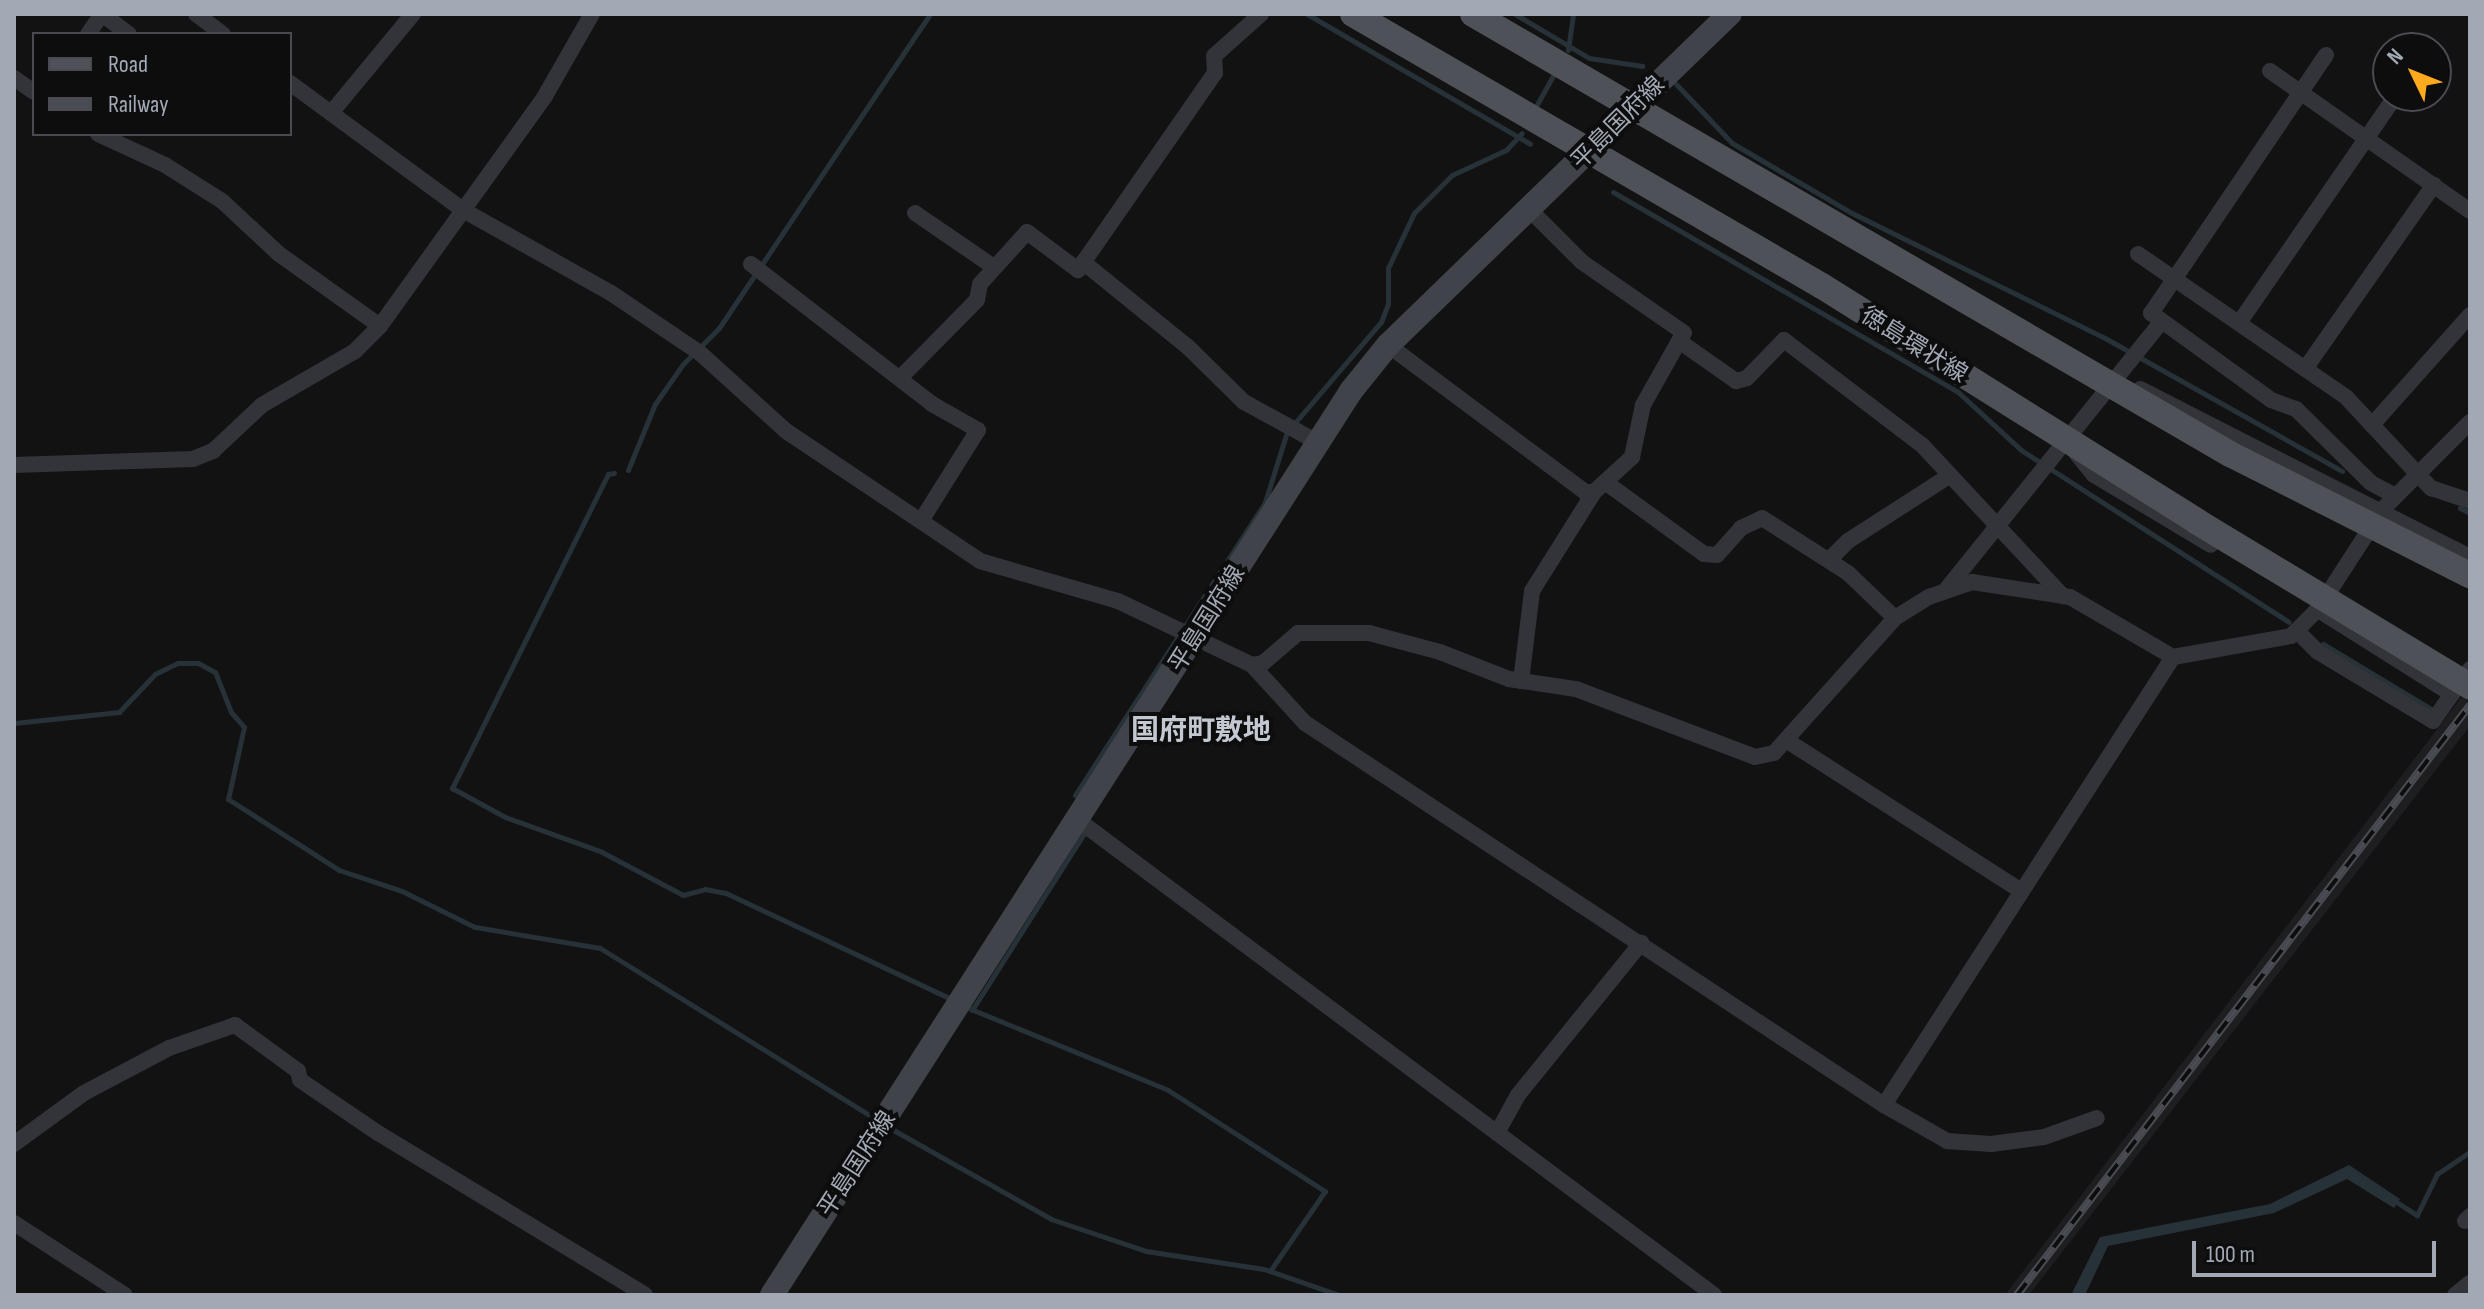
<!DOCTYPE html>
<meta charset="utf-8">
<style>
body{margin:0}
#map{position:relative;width:2484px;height:1309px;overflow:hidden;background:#121213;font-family:"Sofia Sans Condensed","Noto Sans JP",sans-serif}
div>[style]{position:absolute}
.built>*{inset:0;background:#1e1e21}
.water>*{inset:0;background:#273138}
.stream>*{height:5px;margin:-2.5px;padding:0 2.5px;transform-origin:2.5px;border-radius:2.5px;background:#273138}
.street>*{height:16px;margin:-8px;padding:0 8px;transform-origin:8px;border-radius:8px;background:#323439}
.secondary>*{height:24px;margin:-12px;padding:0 12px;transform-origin:12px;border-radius:12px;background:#404349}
.primary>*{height:26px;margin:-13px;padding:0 13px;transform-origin:13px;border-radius:13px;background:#4e5158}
.rail>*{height:8px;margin-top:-4px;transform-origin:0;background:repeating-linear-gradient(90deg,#0d0d0e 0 15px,#494c52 0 30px);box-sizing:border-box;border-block:2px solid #494c52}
.primary-bridge>*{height:26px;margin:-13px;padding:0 13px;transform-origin:13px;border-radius:13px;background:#4e5158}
span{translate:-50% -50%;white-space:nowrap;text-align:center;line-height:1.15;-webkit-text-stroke:8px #0d0d0e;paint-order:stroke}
.street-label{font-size:24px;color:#a2a9b5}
.quarter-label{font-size:28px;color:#c3c8d1;font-weight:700}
.frame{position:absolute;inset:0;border:16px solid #a2a9b5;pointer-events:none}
.legend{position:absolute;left:32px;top:32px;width:260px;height:104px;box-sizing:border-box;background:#0d0d0e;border:2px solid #494b51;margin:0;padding:10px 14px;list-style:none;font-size:24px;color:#a2a9b5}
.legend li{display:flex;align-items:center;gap:16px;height:40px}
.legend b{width:40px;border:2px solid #494b51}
.north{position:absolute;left:2372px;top:32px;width:80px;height:80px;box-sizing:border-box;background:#0d0d0e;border:2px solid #494b51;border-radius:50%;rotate:313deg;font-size:22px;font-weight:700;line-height:32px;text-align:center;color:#a2a9b5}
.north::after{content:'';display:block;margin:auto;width:28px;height:36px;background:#feaa1f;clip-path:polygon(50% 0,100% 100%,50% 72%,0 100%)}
.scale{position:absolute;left:2192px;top:1241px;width:244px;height:36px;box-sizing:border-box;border:4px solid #a2a9b5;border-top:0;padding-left:10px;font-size:24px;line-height:28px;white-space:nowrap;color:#a2a9b5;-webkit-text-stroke:6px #0d0d0e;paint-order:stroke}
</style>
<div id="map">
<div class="built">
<div style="clip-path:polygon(2470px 686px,2470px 726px,2029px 1295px,2005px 1295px)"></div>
</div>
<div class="water">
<div style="clip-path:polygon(2349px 1165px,2400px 1199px,2394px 1208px,2347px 1179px,2274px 1213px,2108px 1246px,2085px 1295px,2071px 1295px,2100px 1237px,2270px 1204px)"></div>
</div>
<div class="stream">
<div style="left:1307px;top:14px;width:258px;rotate:30.2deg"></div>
<div style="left:1515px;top:14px;width:86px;rotate:30.7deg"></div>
<div style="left:1589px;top:58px;width:54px;rotate:8.6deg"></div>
<div style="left:1568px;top:50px;width:36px;rotate:-82deg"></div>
<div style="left:1676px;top:84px;width:81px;rotate:46.5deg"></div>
<div style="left:1732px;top:143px;width:139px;rotate:30.3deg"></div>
<div style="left:1852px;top:213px;width:282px;rotate:26.3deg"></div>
<div style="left:2105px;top:338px;width:272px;rotate:29.3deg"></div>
<div style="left:1535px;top:108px;width:41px;rotate:-60.9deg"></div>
<div style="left:1613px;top:192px;width:399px;rotate:30.1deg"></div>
<div style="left:1958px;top:392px;width:86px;rotate:42.6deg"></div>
<div style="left:2021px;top:450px;width:318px;rotate:32.7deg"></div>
<div style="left:628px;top:470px;width:71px;rotate:-67.8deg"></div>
<div style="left:655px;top:404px;width:49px;rotate:-55deg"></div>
<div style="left:683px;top:364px;width:51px;rotate:-45deg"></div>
<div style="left:719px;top:328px;width:378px;rotate:-56.1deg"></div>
<div style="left:614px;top:473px;width:6px;rotate:171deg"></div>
<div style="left:608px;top:474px;width:351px;rotate:116.4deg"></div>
<div style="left:452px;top:788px;width:60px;rotate:28.7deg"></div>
<div style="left:505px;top:817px;width:101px;rotate:19.7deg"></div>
<div style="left:600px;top:851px;width:94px;rotate:27.9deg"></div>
<div style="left:683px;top:895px;width:23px;rotate:-15deg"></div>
<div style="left:705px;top:889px;width:21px;rotate:11deg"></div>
<div style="left:726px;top:893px;width:251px;rotate:25.2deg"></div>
<div style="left:2460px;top:508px;width:11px;rotate:27deg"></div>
<div style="left:2323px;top:644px;width:126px;rotate:31deg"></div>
<div style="left:14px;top:723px;width:106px;rotate:-6deg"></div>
<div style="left:119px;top:712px;width:52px;rotate:-46.5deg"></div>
<div style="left:155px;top:674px;width:25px;rotate:-26deg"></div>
<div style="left:178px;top:663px;width:20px"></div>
<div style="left:198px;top:663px;width:19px;rotate:28deg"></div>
<div style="left:215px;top:672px;width:43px;rotate:68.2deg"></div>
<div style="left:231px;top:712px;width:20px;rotate:49deg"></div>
<div style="left:244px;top:727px;width:74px;rotate:102.5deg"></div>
<div style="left:228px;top:799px;width:132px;rotate:32.6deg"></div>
<div style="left:339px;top:870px;width:66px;rotate:18.4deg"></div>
<div style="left:402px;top:891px;width:81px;rotate:26.3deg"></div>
<div style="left:475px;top:927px;width:127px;rotate:9.5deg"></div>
<div style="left:600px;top:948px;width:325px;rotate:31.8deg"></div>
<div style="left:1075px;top:795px;width:349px;rotate:-57deg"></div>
<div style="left:1265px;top:502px;width:73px;rotate:-72.6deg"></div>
<div style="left:1287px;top:432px;width:145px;rotate:-49.5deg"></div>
<div style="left:1381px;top:322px;width:19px;rotate:-69deg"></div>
<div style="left:1388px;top:304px;width:36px;rotate:-90deg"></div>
<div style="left:1388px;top:268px;width:61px;rotate:-64.7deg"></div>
<div style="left:1414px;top:213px;width:54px;rotate:-45deg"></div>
<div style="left:1452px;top:175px;width:60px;rotate:-24.8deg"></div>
<div style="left:1506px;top:150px;width:23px;rotate:-47deg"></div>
<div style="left:966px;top:1007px;width:218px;rotate:22.3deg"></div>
<div style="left:1168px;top:1090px;width:187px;rotate:32.8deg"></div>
<div style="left:1325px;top:1191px;width:97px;rotate:124.5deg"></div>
<div style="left:972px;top:1010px;width:207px;rotate:-57.6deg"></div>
<div style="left:888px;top:1127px;width:187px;rotate:29.4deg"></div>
<div style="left:1051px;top:1219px;width:100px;rotate:18.6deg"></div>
<div style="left:1146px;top:1251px;width:119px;rotate:8.7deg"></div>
<div style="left:1264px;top:1269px;width:79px;rotate:19.1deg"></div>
<div style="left:2392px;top:1199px;width:30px;rotate:33deg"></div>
<div style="left:2417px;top:1215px;width:46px;rotate:-64deg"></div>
<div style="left:2437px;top:1174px;width:40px;rotate:-34deg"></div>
</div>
<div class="street">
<div style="left:196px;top:14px;width:34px;rotate:37deg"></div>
<div style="left:88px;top:34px;width:24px;rotate:-55deg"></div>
<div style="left:102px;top:14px;width:34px;rotate:37deg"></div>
<div style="left:2326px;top:55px;width:312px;rotate:124.1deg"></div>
<div style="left:2151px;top:313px;width:148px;rotate:35.9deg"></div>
<div style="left:2271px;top:400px;width:27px;rotate:20deg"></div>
<div style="left:2296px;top:409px;width:105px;rotate:44.6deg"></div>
<div style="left:2371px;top:483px;width:27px;rotate:28deg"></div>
<div style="left:2270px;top:71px;width:244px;rotate:35deg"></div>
<div style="left:14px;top:78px;width:24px;rotate:35deg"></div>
<div style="left:290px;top:83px;width:215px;rotate:36.3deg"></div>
<div style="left:463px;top:210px;width:170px;rotate:29.3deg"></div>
<div style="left:611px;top:293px;width:107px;rotate:34deg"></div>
<div style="left:700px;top:353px;width:116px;rotate:42.2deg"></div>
<div style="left:786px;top:431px;width:234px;rotate:33.8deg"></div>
<div style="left:980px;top:561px;width:144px;rotate:16.2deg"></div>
<div style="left:1118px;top:601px;width:148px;rotate:25.5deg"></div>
<div style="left:1252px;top:665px;width:11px;rotate:-10deg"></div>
<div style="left:1263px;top:663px;width:46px;rotate:-40.6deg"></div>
<div style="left:1298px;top:633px;width:71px"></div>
<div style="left:1369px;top:633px;width:73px;rotate:15deg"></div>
<div style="left:1440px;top:652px;width:74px;rotate:21.4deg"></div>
<div style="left:1509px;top:679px;width:68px;rotate:8.5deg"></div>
<div style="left:1576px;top:689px;width:191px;rotate:20.8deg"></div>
<div style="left:1755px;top:757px;width:19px;rotate:-12deg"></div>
<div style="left:1774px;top:753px;width:181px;rotate:-48.1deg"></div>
<div style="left:1895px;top:618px;width:40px;rotate:-32deg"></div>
<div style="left:1929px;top:597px;width:46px;rotate:-19.2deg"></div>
<div style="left:1972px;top:582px;width:99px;rotate:8.7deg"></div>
<div style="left:2070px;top:597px;width:119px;rotate:30.2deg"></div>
<div style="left:2173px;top:657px;width:120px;rotate:-10.1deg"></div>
<div style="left:2291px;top:636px;width:38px;rotate:-45deg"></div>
<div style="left:2318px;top:609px;width:118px;rotate:-57.1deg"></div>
<div style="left:2382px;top:510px;width:124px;rotate:-45deg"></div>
<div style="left:331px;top:113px;width:129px;rotate:-50.4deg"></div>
<div style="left:98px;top:134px;width:74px;rotate:24.8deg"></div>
<div style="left:165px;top:165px;width:67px;rotate:32.3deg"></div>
<div style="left:222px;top:201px;width:78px;rotate:42.9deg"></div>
<div style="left:279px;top:254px;width:124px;rotate:35.5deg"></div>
<div style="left:1531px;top:211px;width:72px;rotate:45deg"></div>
<div style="left:1582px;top:262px;width:124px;rotate:34.8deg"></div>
<div style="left:1684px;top:333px;width:9px;rotate:122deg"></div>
<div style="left:915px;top:213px;width:96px;rotate:34.4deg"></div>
<div style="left:2138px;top:254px;width:252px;rotate:34.5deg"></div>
<div style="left:2346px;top:397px;width:125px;rotate:47deg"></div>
<div style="left:2431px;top:488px;width:41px;rotate:18.4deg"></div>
<div style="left:1083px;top:262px;width:135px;rotate:39deg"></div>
<div style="left:1188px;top:347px;width:78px;rotate:44.5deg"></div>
<div style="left:1244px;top:402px;width:83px;rotate:28.7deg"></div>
<div style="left:751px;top:264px;width:229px;rotate:37.7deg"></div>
<div style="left:932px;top:404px;width:53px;rotate:29.5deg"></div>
<div style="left:978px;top:430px;width:107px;rotate:122.1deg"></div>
<div style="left:2239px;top:323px;width:273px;rotate:-55.4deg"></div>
<div style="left:1388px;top:345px;width:246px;rotate:36.7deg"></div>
<div style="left:1585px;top:492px;width:9px"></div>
<div style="left:1594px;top:492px;width:52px;rotate:-42.6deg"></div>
<div style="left:1632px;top:457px;width:53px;rotate:-78.1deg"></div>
<div style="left:1643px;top:405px;width:73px;rotate:-60.6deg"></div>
<div style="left:1679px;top:341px;width:70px;rotate:35.1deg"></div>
<div style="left:1736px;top:381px;width:11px;rotate:-15deg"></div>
<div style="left:1747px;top:378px;width:53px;rotate:-45.8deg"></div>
<div style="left:1784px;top:340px;width:173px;rotate:37.3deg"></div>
<div style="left:1922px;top:445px;width:207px;rotate:47deg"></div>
<div style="left:2305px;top:369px;width:225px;rotate:-55deg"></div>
<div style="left:901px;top:377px;width:108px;rotate:-45.4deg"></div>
<div style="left:977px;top:300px;width:16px;rotate:-79deg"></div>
<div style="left:980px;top:284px;width:70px;rotate:-47.9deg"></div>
<div style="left:1027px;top:232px;width:64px;rotate:36.7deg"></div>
<div style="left:1078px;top:270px;width:240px;rotate:-55.2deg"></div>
<div style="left:1215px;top:73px;width:17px;rotate:-93deg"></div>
<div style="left:1214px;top:56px;width:63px;rotate:-41.8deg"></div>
<div style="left:2140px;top:389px;width:370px;rotate:27deg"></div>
<div style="left:2372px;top:425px;width:147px;rotate:-48.3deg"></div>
<div style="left:2076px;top:453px;width:28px;rotate:51deg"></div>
<div style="left:2094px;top:475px;width:136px;rotate:30.9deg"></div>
<div style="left:14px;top:465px;width:179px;rotate:-1.9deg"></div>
<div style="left:193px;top:459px;width:22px;rotate:-22deg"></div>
<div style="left:213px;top:451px;width:67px;rotate:-43.2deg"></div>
<div style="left:262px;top:405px;width:108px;rotate:-30.1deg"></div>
<div style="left:355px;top:351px;width:35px;rotate:-45deg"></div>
<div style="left:380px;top:326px;width:283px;rotate:-54.3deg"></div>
<div style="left:545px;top:96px;width:95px;rotate:-60.2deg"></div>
<div style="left:1605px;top:482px;width:122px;rotate:36deg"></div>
<div style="left:1704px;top:554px;width:13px;rotate:4deg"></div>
<div style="left:1717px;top:555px;width:36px;rotate:-48deg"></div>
<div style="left:1741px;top:528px;width:23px;rotate:-25deg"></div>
<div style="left:1762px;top:518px;width:102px;rotate:32.6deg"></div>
<div style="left:1848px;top:573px;width:65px;rotate:43.8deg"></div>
<div style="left:1829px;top:560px;width:27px;rotate:-45deg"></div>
<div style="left:1848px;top:541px;width:120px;rotate:-32.8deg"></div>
<div style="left:1945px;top:591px;width:346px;rotate:-51.2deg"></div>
<div style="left:2320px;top:611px;width:156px;rotate:32.2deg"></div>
<div style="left:2452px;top:694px;width:31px;rotate:-54deg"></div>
<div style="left:2298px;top:632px;width:28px;rotate:45deg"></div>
<div style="left:2318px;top:652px;width:134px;rotate:31deg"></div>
<div style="left:2433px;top:721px;width:33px;rotate:-55deg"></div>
<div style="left:1252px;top:665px;width:79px;rotate:47.6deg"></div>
<div style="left:1305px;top:723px;width:694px;rotate:33.42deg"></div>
<div style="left:1884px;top:1105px;width:533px;rotate:-57.17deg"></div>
<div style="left:1521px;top:681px;width:91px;rotate:-83deg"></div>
<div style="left:1532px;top:591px;width:117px;rotate:-57.9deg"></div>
<div style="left:1786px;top:740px;width:276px;rotate:32.7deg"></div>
<div style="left:1078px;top:820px;width:794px;rotate:36.75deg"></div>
<div style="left:1884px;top:1105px;width:73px;rotate:29.7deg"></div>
<div style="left:1947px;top:1141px;width:44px;rotate:3.9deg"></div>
<div style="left:1991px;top:1144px;width:53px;rotate:-7.5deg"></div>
<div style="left:2044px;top:1137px;width:56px;rotate:-19.7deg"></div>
<div style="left:1497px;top:1133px;width:43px;rotate:-61.1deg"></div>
<div style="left:1518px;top:1095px;width:196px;rotate:-51deg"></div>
<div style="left:14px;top:1144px;width:87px;rotate:-36.1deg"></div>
<div style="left:84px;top:1093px;width:96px;rotate:-27.9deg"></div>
<div style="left:169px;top:1048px;width:70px;rotate:-19.2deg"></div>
<div style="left:235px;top:1025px;width:78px;rotate:36.1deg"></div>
<div style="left:298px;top:1071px;width:9px;rotate:77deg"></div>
<div style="left:300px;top:1080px;width:94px;rotate:34.2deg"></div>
<div style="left:378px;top:1133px;width:312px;rotate:31.2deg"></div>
<div style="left:2465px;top:1221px;width:7px;rotate:-45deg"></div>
<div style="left:14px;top:1223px;width:132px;rotate:33deg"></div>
<div style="left:2455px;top:1295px;width:19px;rotate:-39deg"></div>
</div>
<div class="secondary">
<div style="left:772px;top:1295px;width:1074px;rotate:-57.36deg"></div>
<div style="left:1351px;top:391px;width:59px;rotate:-51.2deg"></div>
<div style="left:1388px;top:345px;width:476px;rotate:-44.1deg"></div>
</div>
<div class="primary">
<div style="left:1353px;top:14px;width:542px;rotate:30.11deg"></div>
<div style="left:1822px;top:286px;width:442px;rotate:32.1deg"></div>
<div style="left:1473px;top:14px;width:876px;rotate:30.17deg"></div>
</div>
<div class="rail">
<div style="left:2017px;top:1295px;width:744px;rotate:-52.48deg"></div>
</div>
<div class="primary-bridge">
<div style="left:2230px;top:454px;width:269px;rotate:26.8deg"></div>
<div style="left:2196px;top:521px;width:320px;rotate:31.1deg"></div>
</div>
<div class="street-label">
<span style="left:1618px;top:123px;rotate:-45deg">平島国府線</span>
<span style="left:1914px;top:345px;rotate:32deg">徳島環状線</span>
<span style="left:1207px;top:619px;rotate:-58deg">平島国府線</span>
<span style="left:857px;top:1164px;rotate:-57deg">平島国府線</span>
</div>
<div class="quarter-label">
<span style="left:1201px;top:731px">国府町敷地</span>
</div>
<div class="frame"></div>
<ul class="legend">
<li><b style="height:10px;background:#4e5158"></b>Road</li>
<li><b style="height:10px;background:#494c52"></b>Railway</li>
</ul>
<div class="north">N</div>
<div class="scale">100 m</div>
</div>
